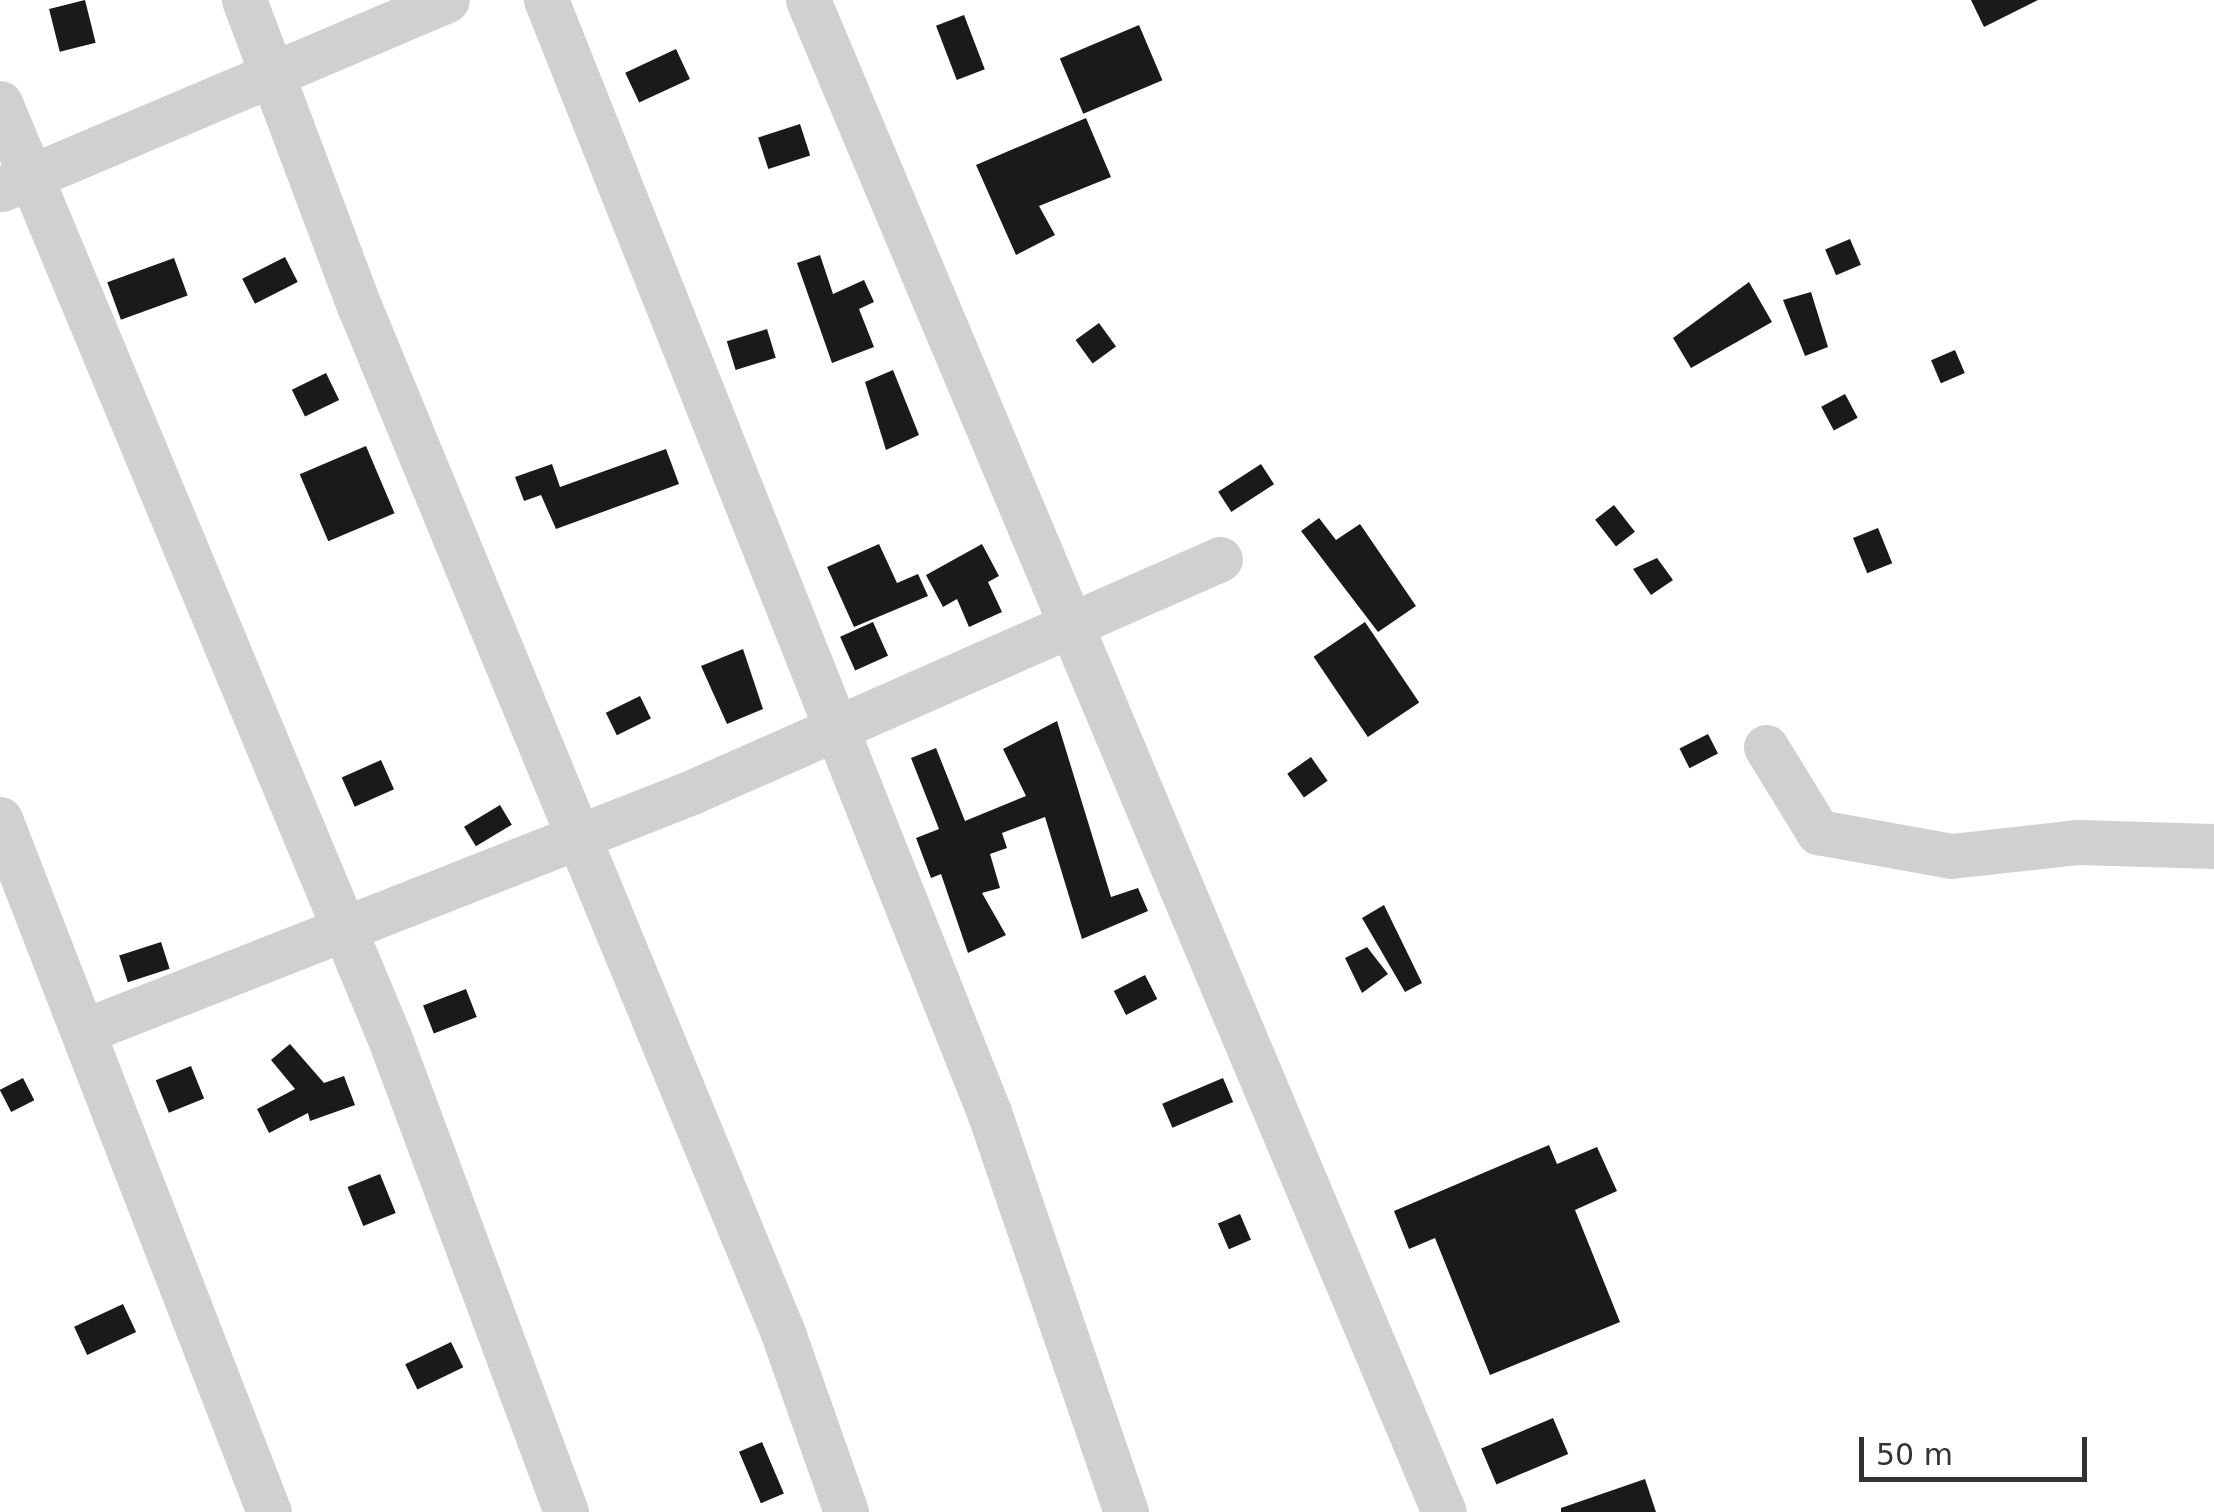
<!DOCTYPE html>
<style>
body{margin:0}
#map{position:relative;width:2214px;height:1512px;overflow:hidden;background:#fff;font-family:"DejaVu Sans",sans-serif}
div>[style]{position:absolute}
.building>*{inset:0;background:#1a1a1a;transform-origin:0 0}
.minor>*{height:45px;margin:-22.5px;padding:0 22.5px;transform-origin:22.5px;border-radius:22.5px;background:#d0d0d0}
span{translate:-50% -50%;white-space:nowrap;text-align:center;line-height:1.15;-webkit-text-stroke:10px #fff;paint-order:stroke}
.scale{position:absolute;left:1859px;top:1437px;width:228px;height:45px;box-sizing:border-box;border:5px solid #333;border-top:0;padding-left:12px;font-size:30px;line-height:35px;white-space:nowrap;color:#333;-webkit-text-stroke:8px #fff;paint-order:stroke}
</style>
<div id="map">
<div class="building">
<div style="left:85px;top:0;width:44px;height:37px;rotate:76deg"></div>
<div style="clip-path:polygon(1971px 0,2038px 0,1984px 27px)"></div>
<div style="left:964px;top:15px;width:58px;height:30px;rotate:69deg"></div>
<div style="left:1139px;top:25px;width:60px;height:86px;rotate:67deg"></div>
<div style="left:676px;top:49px;width:33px;height:56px;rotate:65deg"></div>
<div style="clip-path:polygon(1086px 118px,1111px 177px,1039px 206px,1055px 235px,1016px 255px,976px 165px)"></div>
<div style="left:800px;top:124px;width:33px;height:44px;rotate:72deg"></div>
<div style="left:1850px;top:239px;width:28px;height:27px;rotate:67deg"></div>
<div style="clip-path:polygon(820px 255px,833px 294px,864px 280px,874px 302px,859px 309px,874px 347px,832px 363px,797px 263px)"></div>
<div style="left:285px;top:257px;width:28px;height:48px;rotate:63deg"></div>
<div style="left:174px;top:258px;width:40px;height:71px;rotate:70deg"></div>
<div style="clip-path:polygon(1749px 282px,1772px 322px,1691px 368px,1673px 338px)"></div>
<div style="clip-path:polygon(1811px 292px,1828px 347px,1805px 356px,1783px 300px)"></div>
<div style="left:1099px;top:323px;width:29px;height:29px;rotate:54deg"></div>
<div style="left:767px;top:329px;width:30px;height:42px;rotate:73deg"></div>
<div style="left:1955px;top:350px;width:25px;height:26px;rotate:67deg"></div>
<div style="clip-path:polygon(893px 370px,919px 435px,886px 450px,865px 382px)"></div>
<div style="left:326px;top:373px;width:30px;height:38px;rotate:64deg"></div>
<div style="left:1845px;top:394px;width:27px;height:27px;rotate:62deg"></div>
<div style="left:366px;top:446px;width:73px;height:72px;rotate:67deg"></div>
<div style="clip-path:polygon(666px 449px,679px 484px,556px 529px,541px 495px,524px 501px,515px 477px,552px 464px,560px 487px)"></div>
<div style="left:1261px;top:464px;width:24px;height:51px;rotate:57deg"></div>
<div style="left:1614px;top:505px;width:34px;height:24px;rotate:52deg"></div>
<div style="clip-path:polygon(1319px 518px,1336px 540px,1360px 524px,1416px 606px,1378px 632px,1301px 531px)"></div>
<div style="left:1878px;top:528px;width:38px;height:27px;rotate:68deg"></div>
<div style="clip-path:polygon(879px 544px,897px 583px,918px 574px,928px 596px,854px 627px,827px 567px)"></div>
<div style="clip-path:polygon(982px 544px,999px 576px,988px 582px,1002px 612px,969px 627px,957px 599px,943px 607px,926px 575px)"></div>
<div style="clip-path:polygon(1657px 558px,1673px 580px,1651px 595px,1633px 569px)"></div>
<div style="left:873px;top:622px;width:37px;height:36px;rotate:66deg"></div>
<div style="left:1365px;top:622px;width:97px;height:62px;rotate:56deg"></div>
<div style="clip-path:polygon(743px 649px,763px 709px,727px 724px,701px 666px)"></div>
<div style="left:640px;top:696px;width:25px;height:38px;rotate:64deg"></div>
<div style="clip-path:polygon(1057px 721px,1111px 897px,1138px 888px,1148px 911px,1082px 939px,1045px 817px,1002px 833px,1007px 848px,990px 854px,1000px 888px,982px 893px,1006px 935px,968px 953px,941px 874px,931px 878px,916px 838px,939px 829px,911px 758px,936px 748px,965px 821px,1026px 796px,1003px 749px)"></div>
<div style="left:1708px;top:734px;width:22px;height:32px;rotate:63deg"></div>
<div style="left:1311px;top:757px;width:29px;height:29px;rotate:55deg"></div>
<div style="left:381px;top:760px;width:32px;height:43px;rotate:66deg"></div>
<div style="left:500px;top:805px;width:23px;height:42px;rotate:59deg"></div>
<div style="clip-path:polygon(1384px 905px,1422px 983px,1405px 992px,1362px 918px)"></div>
<div style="left:161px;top:942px;width:28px;height:44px;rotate:72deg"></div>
<div style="clip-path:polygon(1367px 947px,1388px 974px,1362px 993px,1345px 958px)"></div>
<div style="left:1145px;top:975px;width:27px;height:35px;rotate:63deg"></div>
<div style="left:466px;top:989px;width:30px;height:46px;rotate:69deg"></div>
<div style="clip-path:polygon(290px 1044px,324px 1083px,344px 1076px,355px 1105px,310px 1121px,308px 1113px,269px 1133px,257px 1109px,295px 1089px,271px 1060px)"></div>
<div style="left:191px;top:1066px;width:35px;height:38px;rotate:68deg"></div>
<div style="left:23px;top:1078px;width:25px;height:26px;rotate:63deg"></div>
<div style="left:1223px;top:1078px;width:26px;height:66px;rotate:67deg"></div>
<div style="clip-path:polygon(1549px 1145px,1557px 1164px,1597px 1147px,1617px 1191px,1575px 1210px,1620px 1322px,1490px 1375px,1435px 1238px,1409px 1249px,1394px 1211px)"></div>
<div style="left:380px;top:1174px;width:42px;height:35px;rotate:68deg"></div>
<div style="left:1240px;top:1214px;width:28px;height:24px;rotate:67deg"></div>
<div style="left:123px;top:1304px;width:31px;height:54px;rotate:65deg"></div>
<div style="left:451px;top:1342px;width:28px;height:51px;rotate:64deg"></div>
<div style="left:1553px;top:1418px;width:39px;height:78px;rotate:67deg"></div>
<div style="left:762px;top:1442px;width:56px;height:25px;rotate:67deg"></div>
<div style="clip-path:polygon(1645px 1479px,1656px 1512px,1561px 1512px,1561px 1508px)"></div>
</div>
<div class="minor">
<div style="left:244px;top:0;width:329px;rotate:69.4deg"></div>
<div style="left:360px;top:308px;width:1109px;rotate:67.57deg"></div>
<div style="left:783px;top:1333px;width:190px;rotate:70.6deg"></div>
<div style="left:546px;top:0;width:1197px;rotate:68.28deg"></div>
<div style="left:989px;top:1112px;width:423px;rotate:71.1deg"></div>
<div style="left:808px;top:0;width:1640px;rotate:67.19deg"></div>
<div style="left:0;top:103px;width:1014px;rotate:67.38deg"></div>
<div style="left:390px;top:1039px;width:505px;rotate:69.59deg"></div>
<div style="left:2px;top:189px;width:483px;rotate:-23deg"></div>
<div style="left:1766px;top:747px;width:100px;rotate:58.5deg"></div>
<div style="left:1818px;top:832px;width:135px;rotate:10.2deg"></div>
<div style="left:1951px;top:856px;width:128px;rotate:-6.3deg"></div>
<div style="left:2078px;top:842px;width:136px;rotate:1.7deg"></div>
<div style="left:0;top:819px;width:743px;rotate:68.79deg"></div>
<div style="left:84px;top:1031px;width:653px;rotate:-21.46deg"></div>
<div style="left:692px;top:792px;width:577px;rotate:-23.81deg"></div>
</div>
<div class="scale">50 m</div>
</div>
